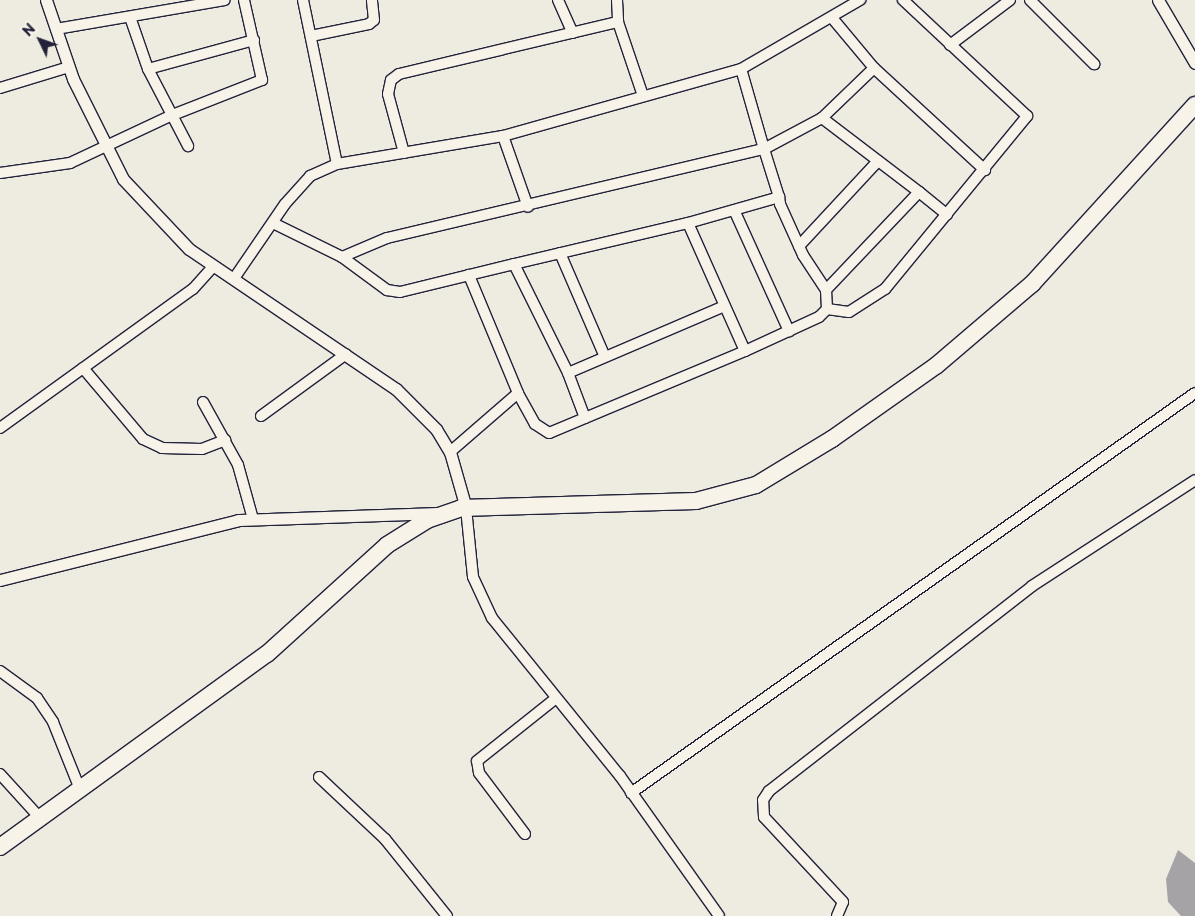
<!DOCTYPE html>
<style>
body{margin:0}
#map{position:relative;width:1195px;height:916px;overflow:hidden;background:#eeebe1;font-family:"Playpen Sans",sans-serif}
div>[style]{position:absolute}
.water>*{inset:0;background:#a6a3a6}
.roads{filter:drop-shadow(1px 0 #22223b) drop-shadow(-1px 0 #22223b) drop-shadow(0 1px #22223b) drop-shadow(0 -1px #22223b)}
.minor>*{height:10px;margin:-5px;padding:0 5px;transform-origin:5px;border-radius:5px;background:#f7f3e8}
.tertiary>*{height:11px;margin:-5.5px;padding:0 5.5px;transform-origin:5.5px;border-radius:5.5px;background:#f7f3e8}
.trunk>*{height:16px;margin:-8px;padding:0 8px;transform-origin:8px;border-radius:8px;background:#f7f3e8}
span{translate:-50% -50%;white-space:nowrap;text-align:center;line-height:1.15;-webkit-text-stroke:4.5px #f7f3e8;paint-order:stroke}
.north{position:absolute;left:15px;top:15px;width:50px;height:50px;-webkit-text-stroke:4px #f7f3e8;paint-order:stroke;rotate:312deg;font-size:14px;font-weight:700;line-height:20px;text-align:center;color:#22223b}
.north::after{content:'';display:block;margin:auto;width:18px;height:22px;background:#22223b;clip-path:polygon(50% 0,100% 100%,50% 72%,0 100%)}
</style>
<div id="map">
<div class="water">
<div style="clip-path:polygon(1178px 850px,1195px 863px,1195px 916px,1181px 916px,1168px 902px,1166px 879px)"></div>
</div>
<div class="roads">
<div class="minor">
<div style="left:303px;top:0;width:167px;rotate:78.3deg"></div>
<div style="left:558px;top:0;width:36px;rotate:66deg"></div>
<div style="left:617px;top:0;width:22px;rotate:87deg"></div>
<div style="left:618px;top:22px;width:75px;rotate:71.3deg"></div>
<div style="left:1030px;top:0;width:91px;rotate:45deg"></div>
<div style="left:130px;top:17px;width:55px;rotate:70.9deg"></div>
<div style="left:148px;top:69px;width:87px;rotate:62.5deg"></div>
<div style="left:833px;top:19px;width:64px;rotate:50.1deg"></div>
<div style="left:56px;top:29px;width:171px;rotate:-9.7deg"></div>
<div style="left:311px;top:36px;width:59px;rotate:-11.7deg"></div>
<div style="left:369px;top:24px;width:6px;rotate:-39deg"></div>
<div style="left:374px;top:20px;width:20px;rotate:-96deg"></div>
<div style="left:950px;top:45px;width:75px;rotate:-36.9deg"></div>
<div style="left:148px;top:69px;width:110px;rotate:-15.3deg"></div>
<div style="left:0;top:88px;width:72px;rotate:-16.9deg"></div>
<div style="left:822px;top:118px;width:72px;rotate:-43.9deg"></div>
<div style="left:874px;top:68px;width:151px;rotate:42.6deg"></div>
<div style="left:503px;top:136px;width:75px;rotate:70.6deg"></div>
<div style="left:404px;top:153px;width:61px;rotate:-105.2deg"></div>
<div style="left:388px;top:94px;width:14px;rotate:-78deg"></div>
<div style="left:391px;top:80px;width:10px;rotate:-37deg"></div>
<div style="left:399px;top:74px;width:225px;rotate:-13.4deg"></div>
<div style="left:0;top:173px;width:71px;rotate:-8.1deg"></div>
<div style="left:70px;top:163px;width:110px;rotate:-25.2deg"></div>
<div style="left:170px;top:116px;width:99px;rotate:-21.4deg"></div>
<div style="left:262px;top:80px;width:82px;rotate:-102.7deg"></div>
<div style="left:919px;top:192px;width:36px;rotate:39deg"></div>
<div style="left:735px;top:212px;width:131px;rotate:65.6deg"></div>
<div style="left:273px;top:223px;width:77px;rotate:26.2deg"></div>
<div style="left:342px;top:257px;width:56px;rotate:36.3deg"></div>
<div style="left:387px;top:290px;width:13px;rotate:9deg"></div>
<div style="left:400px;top:292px;width:71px;rotate:-13.8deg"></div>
<div style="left:469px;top:275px;width:46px;rotate:-13.7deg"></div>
<div style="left:514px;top:264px;width:179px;rotate:-13.3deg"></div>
<div style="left:688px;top:223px;width:140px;rotate:66deg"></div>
<div style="left:745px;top:351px;width:212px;rotate:157.3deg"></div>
<div style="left:549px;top:433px;width:17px;rotate:-147deg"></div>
<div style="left:535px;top:424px;width:35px;rotate:-119deg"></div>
<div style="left:518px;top:393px;width:128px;rotate:-112.6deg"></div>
<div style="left:688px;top:223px;width:95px;rotate:-15.9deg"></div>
<div style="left:799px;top:246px;width:116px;rotate:-47.1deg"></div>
<div style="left:560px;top:253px;width:113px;rotate:66.6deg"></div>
<div style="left:342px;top:257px;width:49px;rotate:-22.9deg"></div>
<div style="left:387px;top:238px;width:387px;rotate:-13.3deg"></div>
<div style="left:764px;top:149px;width:66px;rotate:-28.1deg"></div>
<div style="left:822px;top:118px;width:122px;rotate:37.3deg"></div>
<div style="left:919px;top:192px;width:135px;rotate:133.5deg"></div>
<div style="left:826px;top:290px;width:42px;rotate:-123.3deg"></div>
<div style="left:803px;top:255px;width:56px;rotate:-114.3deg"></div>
<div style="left:780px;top:204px;width:7px;rotate:-98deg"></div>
<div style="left:779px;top:197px;width:50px;rotate:-107.4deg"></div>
<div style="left:764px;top:149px;width:83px;rotate:-106deg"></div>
<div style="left:514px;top:264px;width:122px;rotate:63.6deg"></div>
<div style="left:235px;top:277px;width:88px;rotate:-55.6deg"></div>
<div style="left:285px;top:204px;width:38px;rotate:-48deg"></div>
<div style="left:310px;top:176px;width:30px;rotate:-24deg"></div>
<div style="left:337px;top:164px;width:168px;rotate:-9.6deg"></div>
<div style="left:503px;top:136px;width:247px;rotate:-15.7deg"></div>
<div style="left:741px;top:69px;width:138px;rotate:-30.1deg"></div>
<div style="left:827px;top:309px;width:22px;rotate:8deg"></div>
<div style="left:849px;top:312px;width:43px;rotate:-32.6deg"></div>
<div style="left:885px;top:289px;width:224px;rotate:-50.6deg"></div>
<div style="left:1027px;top:116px;width:170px;rotate:-136.9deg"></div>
<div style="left:745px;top:351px;width:81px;rotate:-24.7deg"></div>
<div style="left:819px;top:317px;width:11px;rotate:-45deg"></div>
<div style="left:827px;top:309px;width:19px;rotate:-93deg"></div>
<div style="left:83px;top:368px;width:93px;rotate:49.8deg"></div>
<div style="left:143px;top:439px;width:21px;rotate:25deg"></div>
<div style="left:162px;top:448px;width:40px;rotate:1.4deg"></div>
<div style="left:202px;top:449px;width:25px;rotate:-21deg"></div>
<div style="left:203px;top:402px;width:72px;rotate:60.9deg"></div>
<div style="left:238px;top:465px;width:56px;rotate:74.5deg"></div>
<div style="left:261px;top:416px;width:105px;rotate:-36.1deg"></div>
<div style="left:585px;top:418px;width:48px;rotate:-110.7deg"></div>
<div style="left:568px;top:373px;width:170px;rotate:-23.2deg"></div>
<div style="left:0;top:428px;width:238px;rotate:-35.8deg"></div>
<div style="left:193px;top:289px;width:31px;rotate:-48deg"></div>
<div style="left:450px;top:452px;width:90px;rotate:-40.9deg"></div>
<div style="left:466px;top:508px;width:69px;rotate:84.2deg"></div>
<div style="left:473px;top:577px;width:45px;rotate:65.1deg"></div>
<div style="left:492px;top:618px;width:203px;rotate:51deg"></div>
<div style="left:620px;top:776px;width:171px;rotate:54.7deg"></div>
<div style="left:0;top:671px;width:46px;rotate:36.1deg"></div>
<div style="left:37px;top:698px;width:29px;rotate:56deg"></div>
<div style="left:53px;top:722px;width:72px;rotate:68.1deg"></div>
<div style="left:0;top:774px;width:59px;rotate:47.7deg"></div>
<div style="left:319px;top:777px;width:91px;rotate:43.2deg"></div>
<div style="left:385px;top:839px;width:99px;rotate:51.2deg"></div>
<div style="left:631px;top:793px;width:691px;rotate:-35.35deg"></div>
<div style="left:525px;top:834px;width:76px;rotate:-127deg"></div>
<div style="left:479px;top:773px;width:12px;rotate:-99deg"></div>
<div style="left:477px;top:761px;width:100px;rotate:-38.5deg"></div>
<div style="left:837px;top:916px;width:15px;rotate:-67deg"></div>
<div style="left:843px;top:902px;width:116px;rotate:-132.9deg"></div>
<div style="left:764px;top:817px;width:17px;rotate:-93deg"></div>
<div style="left:763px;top:800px;width:11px;rotate:-56deg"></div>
<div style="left:769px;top:791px;width:333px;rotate:-37.9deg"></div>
<div style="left:1032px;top:586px;width:194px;rotate:-33deg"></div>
</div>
<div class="tertiary">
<div style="left:46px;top:0;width:83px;rotate:71.1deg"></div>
<div style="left:73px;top:79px;width:112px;rotate:63.4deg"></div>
<div style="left:123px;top:179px;width:96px;rotate:46.7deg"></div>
<div style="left:189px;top:249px;width:250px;rotate:34.1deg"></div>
<div style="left:396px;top:389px;width:57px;rotate:45deg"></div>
<div style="left:436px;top:429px;width:27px;rotate:59deg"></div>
<div style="left:450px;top:452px;width:58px;rotate:74.1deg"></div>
<div style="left:1158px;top:0;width:73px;rotate:59.6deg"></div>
<div style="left:0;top:580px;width:245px;rotate:-14.1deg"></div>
<div style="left:238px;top:520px;width:202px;rotate:-2deg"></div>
</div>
<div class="trunk">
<div style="left:0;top:847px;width:329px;rotate:-35.9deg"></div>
<div style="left:267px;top:654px;width:162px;rotate:-42.2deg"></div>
<div style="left:387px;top:545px;width:47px;rotate:-32deg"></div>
<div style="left:427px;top:520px;width:36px;rotate:-19deg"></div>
<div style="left:461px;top:508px;width:235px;rotate:-1.7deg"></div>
<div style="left:696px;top:501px;width:62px;rotate:-14.9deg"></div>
<div style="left:756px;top:485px;width:89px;rotate:-31.2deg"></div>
<div style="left:832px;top:439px;width:128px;rotate:-35.2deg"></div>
<div style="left:937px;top:365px;width:125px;rotate:-40.5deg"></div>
<div style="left:1032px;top:284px;width:242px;rotate:-47.7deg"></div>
</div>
</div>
<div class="north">N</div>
</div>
